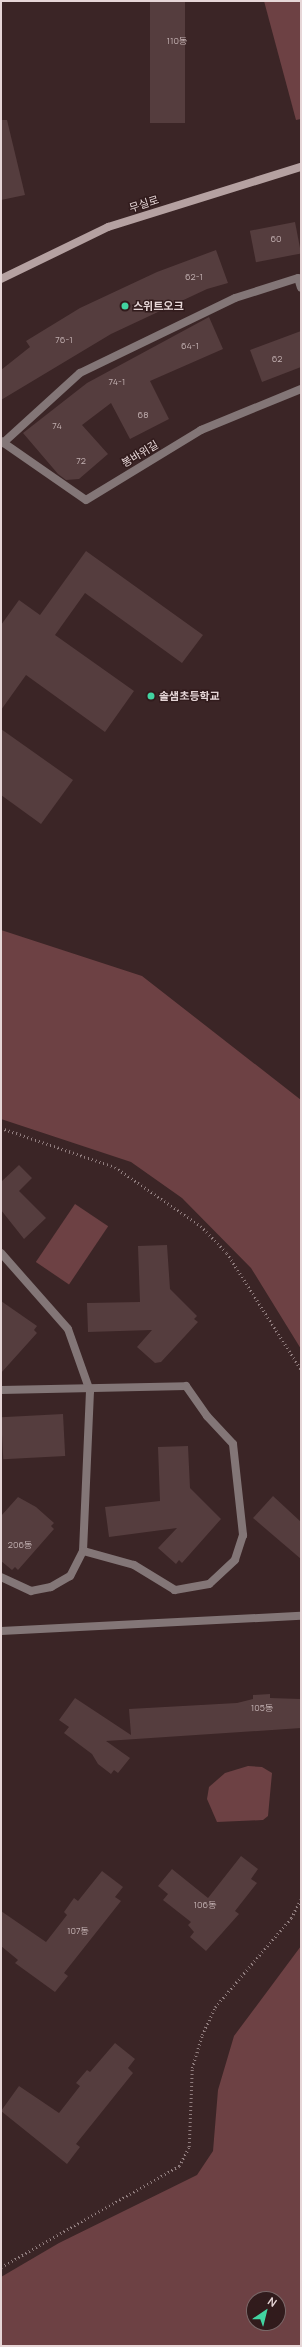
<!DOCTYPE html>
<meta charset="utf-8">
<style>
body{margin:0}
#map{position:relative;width:302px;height:2347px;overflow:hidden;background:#3b2526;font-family:Manrope,"Noto Sans KR",sans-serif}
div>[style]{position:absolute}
.green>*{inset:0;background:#6d4144;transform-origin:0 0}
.building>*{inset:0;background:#553d3e;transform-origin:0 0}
.path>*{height:2.5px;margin-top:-1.25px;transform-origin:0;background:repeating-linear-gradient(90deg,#907d7e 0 1px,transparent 0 4px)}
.lane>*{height:8px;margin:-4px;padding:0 4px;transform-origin:4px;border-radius:4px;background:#837677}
.street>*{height:8px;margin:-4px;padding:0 4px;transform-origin:4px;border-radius:4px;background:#837677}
.secondary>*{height:8px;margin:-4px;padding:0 4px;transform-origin:4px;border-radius:4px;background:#b5a1a1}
.dots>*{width:11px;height:11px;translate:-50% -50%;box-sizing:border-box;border:2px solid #311b1c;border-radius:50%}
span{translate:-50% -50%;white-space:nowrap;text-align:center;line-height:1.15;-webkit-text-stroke:3px #311b1c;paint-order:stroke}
.number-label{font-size:9px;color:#c2b0b1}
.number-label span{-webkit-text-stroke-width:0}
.street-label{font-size:11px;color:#e6d6d7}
.poi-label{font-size:11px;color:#e6d6d7;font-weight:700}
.left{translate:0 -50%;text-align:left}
.frame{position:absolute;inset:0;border:2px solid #e6d6d7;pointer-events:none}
.north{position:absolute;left:246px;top:2291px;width:40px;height:40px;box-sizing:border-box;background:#311b1c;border:1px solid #796667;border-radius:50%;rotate:35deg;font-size:11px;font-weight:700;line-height:16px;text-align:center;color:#e6d6d7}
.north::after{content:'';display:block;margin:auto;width:14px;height:18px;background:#42d4a1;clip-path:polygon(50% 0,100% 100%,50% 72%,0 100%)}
</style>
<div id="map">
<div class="green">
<div style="clip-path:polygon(264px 1px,301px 1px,301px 119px,296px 120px)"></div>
<div style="clip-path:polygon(1px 930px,142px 976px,301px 1100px,301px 1349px,251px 1268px,182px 1198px,131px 1162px,1px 1119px)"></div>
<div style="left:75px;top:1204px;width:40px;height:70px;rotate:34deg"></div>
<div style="clip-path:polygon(248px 1766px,262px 1767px,272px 1773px,268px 1816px,263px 1820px,217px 1822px,207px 1799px,209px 1787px,225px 1773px)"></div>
<div style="clip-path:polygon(evenodd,301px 1946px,301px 2346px,1px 2346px,1px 2277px,59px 2243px,197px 2175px,213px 2151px,218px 2090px,234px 2036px,301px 1946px,254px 2299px,278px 2299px,278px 2323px,254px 2323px,254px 2299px)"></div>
</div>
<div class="building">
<div style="left:150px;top:1px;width:35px;height:122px"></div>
<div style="clip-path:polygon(1px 120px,7px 120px,25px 195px,1px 200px)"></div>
<div style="left:295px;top:222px;width:32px;height:46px;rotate:79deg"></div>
<div style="clip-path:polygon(216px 250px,228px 283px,207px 289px,111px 334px,1px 400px,1px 370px,30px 347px,26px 341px,80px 308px,157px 272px)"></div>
<div style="clip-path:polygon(209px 317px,223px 349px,150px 381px,169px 419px,130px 439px,111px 403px,82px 425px,108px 454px,79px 479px,66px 480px,58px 474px,23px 433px,87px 383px)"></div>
<div style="clip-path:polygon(301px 331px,301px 367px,262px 382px,250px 350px)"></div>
<div style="clip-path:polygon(86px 551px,203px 635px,182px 663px,85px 593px,55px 635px,134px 691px,105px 732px,26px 675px,1px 710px,1px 625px,19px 600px,40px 615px)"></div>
<div style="clip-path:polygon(1px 729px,73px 780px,41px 824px,1px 795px)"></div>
<div style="clip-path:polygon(19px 1165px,32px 1178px,19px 1191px,46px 1218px,24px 1239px,1px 1210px,1px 1182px)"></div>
<div style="clip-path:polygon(167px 1245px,170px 1289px,197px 1316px,194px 1319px,198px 1322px,161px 1362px,155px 1363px,137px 1347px,152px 1330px,88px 1332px,87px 1303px,140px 1302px,138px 1246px)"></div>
<div style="clip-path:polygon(1px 1301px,37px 1326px,34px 1330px,37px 1333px,1px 1373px)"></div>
<div style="left:63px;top:1414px;width:42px;height:62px;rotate:87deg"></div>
<div style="clip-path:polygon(188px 1446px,190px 1488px,221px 1519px,182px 1563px,179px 1560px,176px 1564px,158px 1548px,177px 1528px,109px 1537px,105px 1507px,160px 1501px,158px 1447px)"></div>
<div style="clip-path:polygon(273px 1496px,301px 1522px,301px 1559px,253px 1518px)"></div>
<div style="clip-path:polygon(18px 1497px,36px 1507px,54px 1523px,51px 1526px,54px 1529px,18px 1570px,15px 1567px,12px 1570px,1px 1561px,1px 1516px)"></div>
<div style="clip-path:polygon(270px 1694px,270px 1698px,300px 1699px,301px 1728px,106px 1741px,130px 1758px,118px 1773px,114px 1770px,111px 1774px,98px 1764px,92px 1754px,64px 1733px,69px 1727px,59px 1720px,75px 1698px,131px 1735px,129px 1709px,237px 1703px,253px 1699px,253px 1695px)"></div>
<div style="clip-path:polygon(241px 1856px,258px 1869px,251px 1879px,257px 1883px,235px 1911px,239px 1914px,206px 1951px,190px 1937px,194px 1932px,188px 1925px,191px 1922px,163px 1900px,168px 1894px,158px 1886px,172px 1869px,208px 1898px)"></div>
<div style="clip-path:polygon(102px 1871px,123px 1887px,115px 1897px,121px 1901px,64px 1973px,68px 1976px,55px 1992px,15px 1963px,18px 1960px,1px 1946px,1px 1911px,46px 1942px,67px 1915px,64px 1912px,74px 1898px,78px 1901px)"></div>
<div style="clip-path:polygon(115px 2043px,135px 2059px,128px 2068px,133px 2073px,76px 2144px,80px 2147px,67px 2164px,1px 2111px,19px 2086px,59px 2113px,80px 2086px,76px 2083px,87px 2070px,90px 2072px)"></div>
</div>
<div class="path">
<div style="left:1px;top:1128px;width:120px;rotate:18.9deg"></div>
<div style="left:115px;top:1167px;width:104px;rotate:34.5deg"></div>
<div style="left:201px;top:1226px;width:37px;rotate:46deg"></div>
<div style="left:227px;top:1253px;width:138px;rotate:57.5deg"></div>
<div style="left:1px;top:2267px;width:205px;rotate:-29.6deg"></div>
<div style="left:179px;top:2166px;width:21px;rotate:-62deg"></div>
<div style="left:189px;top:2147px;width:79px;rotate:-87.8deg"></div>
<div style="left:192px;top:2068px;width:34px;rotate:-73deg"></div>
<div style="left:202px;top:2035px;width:31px;rotate:-65deg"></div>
<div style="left:215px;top:2007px;width:117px;rotate:-49.5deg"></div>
<div style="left:291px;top:1918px;width:21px;rotate:-62deg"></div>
</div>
<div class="lane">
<div style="left:3px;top:443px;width:104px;rotate:-42.3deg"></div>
<div style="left:80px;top:373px;width:172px;rotate:-25.8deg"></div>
<div style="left:235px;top:298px;width:66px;rotate:-17.6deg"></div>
<div style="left:298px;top:278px;width:10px;rotate:73deg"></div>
<div style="left:1px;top:1253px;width:101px;rotate:48.6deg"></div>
<div style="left:68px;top:1329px;width:66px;rotate:70.5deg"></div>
<div style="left:90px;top:1391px;width:160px;rotate:92.5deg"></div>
<div style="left:83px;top:1551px;width:28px;rotate:117deg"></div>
<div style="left:70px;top:1576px;width:22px;rotate:150deg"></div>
<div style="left:51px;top:1587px;width:20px;rotate:169deg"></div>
<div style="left:31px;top:1591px;width:33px;rotate:-155deg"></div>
<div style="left:1px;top:1390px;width:185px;rotate:-1.2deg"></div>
<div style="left:186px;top:1386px;width:37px;rotate:55deg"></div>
<div style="left:207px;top:1416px;width:38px;rotate:47deg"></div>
<div style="left:233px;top:1444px;width:92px;rotate:83.7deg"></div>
<div style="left:243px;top:1535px;width:26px;rotate:108deg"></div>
<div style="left:235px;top:1560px;width:35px;rotate:137deg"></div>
<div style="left:209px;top:1584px;width:35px;rotate:170deg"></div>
<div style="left:175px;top:1590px;width:48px;rotate:-148.6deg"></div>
<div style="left:134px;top:1565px;width:53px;rotate:-164.6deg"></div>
</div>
<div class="street">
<div style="left:1px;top:441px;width:103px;rotate:34.8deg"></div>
<div style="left:86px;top:500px;width:135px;rotate:-31.3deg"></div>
<div style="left:201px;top:430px;width:108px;rotate:-22.3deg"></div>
<div style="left:1px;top:1631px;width:300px;rotate:-2.9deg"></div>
</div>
<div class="secondary">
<div style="left:1px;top:279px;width:119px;rotate:-25.9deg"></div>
<div style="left:108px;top:227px;width:202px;rotate:-17.3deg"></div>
</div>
<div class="dots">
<div style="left:125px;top:306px;background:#42d4a1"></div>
<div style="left:151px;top:696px;background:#42d4a1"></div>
</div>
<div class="number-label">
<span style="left:177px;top:41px">110동</span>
<span style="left:276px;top:239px">60</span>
<span style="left:194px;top:277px">62-1</span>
<span style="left:64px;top:340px">76-1</span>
<span style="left:190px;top:346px">64-1</span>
<span style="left:277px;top:359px">62</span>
<span style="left:117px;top:382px">74-1</span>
<span style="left:143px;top:415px">68</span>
<span style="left:57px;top:426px">74</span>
<span style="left:81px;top:461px">72</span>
<span style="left:20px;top:1545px">206동</span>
<span style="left:262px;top:1708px">105동</span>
<span style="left:205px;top:1905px">106동</span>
<span style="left:78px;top:1931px">107동</span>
</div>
<div class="street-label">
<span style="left:144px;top:204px;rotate:-18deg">무실로</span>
<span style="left:140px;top:454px;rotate:-31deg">봉바위길</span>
</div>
<div class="poi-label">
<span class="left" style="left:133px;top:306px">스위트오크</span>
<span class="left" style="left:159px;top:696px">솔샘초등학교</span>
</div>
<div class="frame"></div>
<div class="north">N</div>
</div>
